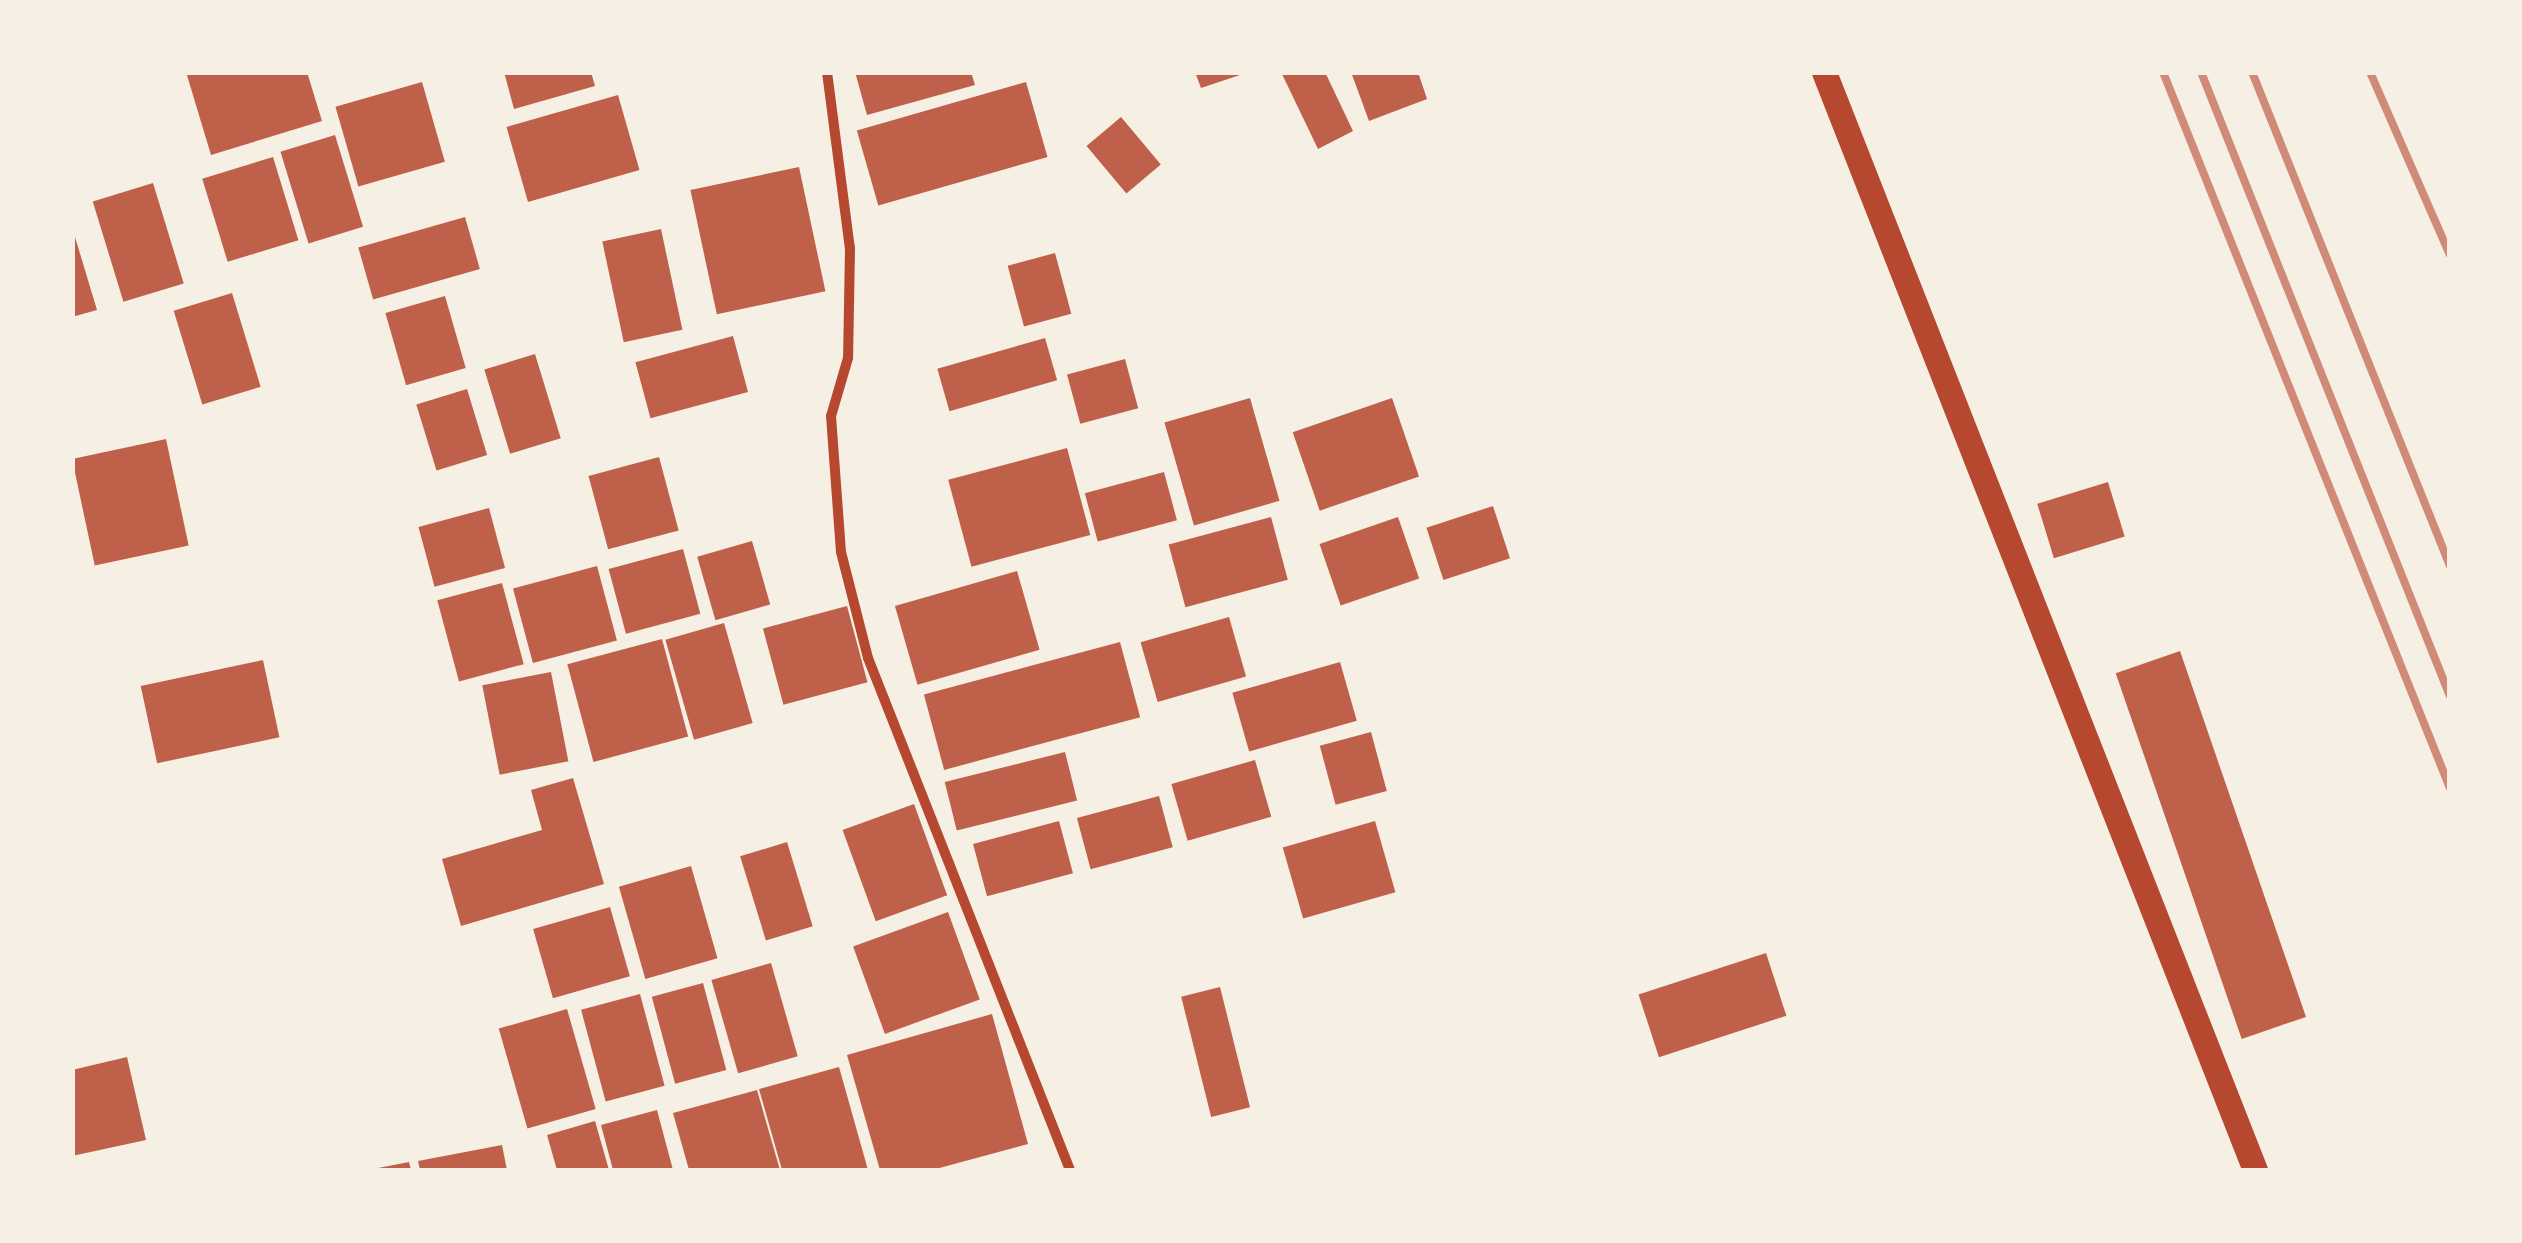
<!DOCTYPE html>
<style>
body{margin:0}
#map{position:relative;width:2522px;height:1243px;overflow:hidden;background:#f6efe4;font-family:"Work Sans",sans-serif}
div>[style]{position:absolute}
.building>*{inset:0;background:#bf614a;transform-origin:0 0}
.minor>*{height:10px;margin:-5px;padding:0 5px;transform-origin:5px;border-radius:5px;background:#b5482f}
.primary>*{height:25px;margin:-12.5px;padding:0 12.5px;transform-origin:12.5px;border-radius:12.5px;background:#b5482f}
.rail>*{height:8px;margin:-4px;padding:0 4px;transform-origin:4px;border-radius:4px;background:#cf8b77}
span{translate:-50% -50%;white-space:nowrap;text-align:center;line-height:1.15;-webkit-text-stroke:8px #f6efe4;paint-order:stroke}
.frame{position:absolute;inset:0;border:75px solid #f6efe4;pointer-events:none}
</style>
<div id="map">
<div class="building">
<div style="clip-path:polygon(186px 72px,307px 72px,322px 121px,211px 155px)"></div>
<div style="clip-path:polygon(504px 72px,591px 72px,595px 86px,514px 109px)"></div>
<div style="clip-path:polygon(855px 72px,971px 72px,975px 85px,867px 115px)"></div>
<div style="clip-path:polygon(1195px 72px,1246px 72px,1246px 73px,1201px 88px)"></div>
<div style="clip-path:polygon(1281px 72px,1325px 72px,1353px 131px,1318px 149px)"></div>
<div style="clip-path:polygon(1351px 72px,1418px 72px,1427px 99px,1369px 121px)"></div>
<div style="left:422px;top:82px;width:83px;height:90px;rotate:74deg"></div>
<div style="left:1026px;top:82px;width:78px;height:176px;rotate:74deg"></div>
<div style="left:618px;top:95px;width:78px;height:116px;rotate:74deg"></div>
<div style="left:1121px;top:117px;width:62px;height:45px;rotate:50deg"></div>
<div style="left:335px;top:135px;width:96px;height:57px;rotate:73deg"></div>
<div style="left:273px;top:157px;width:87px;height:74px;rotate:73deg"></div>
<div style="left:799px;top:167px;width:127px;height:111px;rotate:78deg"></div>
<div style="left:153px;top:183px;width:105px;height:63px;rotate:73deg"></div>
<div style="left:465px;top:217px;width:54px;height:111px;rotate:74deg"></div>
<div style="clip-path:polygon(72px 227px,97px 310px,72px 317px)"></div>
<div style="left:661px;top:229px;width:103px;height:60px;rotate:78deg"></div>
<div style="left:1055px;top:253px;width:63px;height:49px;rotate:75deg"></div>
<div style="left:232px;top:293px;width:98px;height:61px;rotate:73deg"></div>
<div style="left:445px;top:296px;width:75px;height:62px;rotate:74deg"></div>
<div style="left:733px;top:336px;width:58px;height:101px;rotate:75deg"></div>
<div style="left:1045px;top:338px;width:44px;height:112px;rotate:74deg"></div>
<div style="left:535px;top:354px;width:88px;height:53px;rotate:73deg"></div>
<div style="left:1125px;top:359px;width:51px;height:60px;rotate:75deg"></div>
<div style="left:467px;top:389px;width:69px;height:53px;rotate:73deg"></div>
<div style="left:1250px;top:398px;width:107px;height:89px;rotate:74deg"></div>
<div style="left:1392px;top:398px;width:83px;height:105px;rotate:71deg"></div>
<div style="left:166px;top:439px;width:109px;height:96px;rotate:78deg"></div>
<div style="left:1067px;top:448px;width:90px;height:123px;rotate:75deg"></div>
<div style="left:659px;top:457px;width:76px;height:73px;rotate:75deg"></div>
<div style="left:1164px;top:472px;width:50px;height:82px;rotate:75deg"></div>
<div style="left:2108px;top:482px;width:57px;height:74px;rotate:73deg"></div>
<div style="left:1493px;top:506px;width:55px;height:70px;rotate:72deg"></div>
<div style="left:489px;top:508px;width:62px;height:73px;rotate:75deg"></div>
<div style="left:1271px;top:517px;width:65px;height:106px;rotate:75deg"></div>
<div style="left:1398px;top:517px;width:65px;height:83px;rotate:71deg"></div>
<div style="left:752px;top:541px;width:66px;height:57px;rotate:74deg"></div>
<div style="left:683px;top:549px;width:67px;height:77px;rotate:75deg"></div>
<div style="left:597px;top:566px;width:77px;height:87px;rotate:75deg"></div>
<div style="left:1017px;top:571px;width:82px;height:127px;rotate:74deg"></div>
<div style="left:502px;top:583px;width:84px;height:67px;rotate:75deg"></div>
<div style="left:847px;top:606px;width:79px;height:87px;rotate:75deg"></div>
<div style="left:1229px;top:617px;width:62px;height:92px;rotate:74deg"></div>
<div style="left:724px;top:623px;width:104px;height:61px;rotate:74deg"></div>
<div style="left:662px;top:639px;width:101px;height:98px;rotate:75deg"></div>
<div style="left:1120px;top:642px;width:78px;height:203px;rotate:75deg"></div>
<div style="left:2180px;top:651px;width:387px;height:68px;rotate:71deg"></div>
<div style="left:263px;top:660px;width:79px;height:125px;rotate:78deg"></div>
<div style="left:1340px;top:662px;width:61px;height:112px;rotate:74deg"></div>
<div style="left:551px;top:672px;width:91px;height:70px;rotate:79deg"></div>
<div style="left:1371px;top:732px;width:61px;height:53px;rotate:75deg"></div>
<div style="left:1065px;top:752px;width:50px;height:124px;rotate:76deg"></div>
<div style="left:1255px;top:760px;width:59px;height:87px;rotate:74deg"></div>
<div style="clip-path:polygon(573px 778px,604px 884px,461px 926px,442px 859px,542px 830px,531px 790px)"></div>
<div style="left:1159px;top:796px;width:53px;height:85px;rotate:75deg"></div>
<div style="left:914px;top:804px;width:97px;height:76px;rotate:70deg"></div>
<div style="left:1059px;top:821px;width:54px;height:89px;rotate:75deg"></div>
<div style="left:1375px;top:821px;width:74px;height:96px;rotate:74deg"></div>
<div style="left:787px;top:842px;width:88px;height:49px;rotate:73deg"></div>
<div style="left:691px;top:866px;width:96px;height:75px;rotate:74deg"></div>
<div style="left:610px;top:907px;width:72px;height:80px;rotate:74deg"></div>
<div style="left:948px;top:912px;width:93px;height:101px;rotate:70deg"></div>
<div style="left:1766px;top:953px;width:66px;height:134px;rotate:72deg"></div>
<div style="left:771px;top:963px;width:97px;height:62px;rotate:74deg"></div>
<div style="left:703px;top:983px;width:90px;height:53px;rotate:75deg"></div>
<div style="left:1220px;top:987px;width:124px;height:40px;rotate:76deg"></div>
<div style="left:640px;top:994px;width:95px;height:61px;rotate:75deg"></div>
<div style="left:567px;top:1009px;width:104px;height:71px;rotate:74deg"></div>
<div style="clip-path:polygon(992px 1014px,1028px 1144px,932px 1170px,880px 1170px,847px 1055px)"></div>
<div style="clip-path:polygon(127px 1057px,146px 1140px,72px 1156px,72px 1070px)"></div>
<div style="clip-path:polygon(839px 1067px,868px 1170px,782px 1170px,759px 1089px)"></div>
<div style="clip-path:polygon(757px 1090px,780px 1170px,689px 1170px,673px 1113px)"></div>
<div style="clip-path:polygon(657px 1110px,673px 1170px,613px 1170px,601px 1125px)"></div>
<div style="clip-path:polygon(595px 1121px,609px 1170px,557px 1170px,547px 1135px)"></div>
<div style="clip-path:polygon(502px 1145px,507px 1170px,420px 1170px,418px 1161px)"></div>
<div style="clip-path:polygon(409px 1162px,411px 1170px,373px 1170px,373px 1169px)"></div>
</div>
<div class="minor">
<div style="left:827px;top:72px;width:177px;rotate:82.6deg"></div>
<div style="left:850px;top:248px;width:110px;rotate:91deg"></div>
<div style="left:848px;top:358px;width:60px;rotate:106.3deg"></div>
<div style="left:831px;top:416px;width:136px;rotate:85.8deg"></div>
<div style="left:841px;top:552px;width:109px;rotate:75.7deg"></div>
<div style="left:868px;top:658px;width:550px;rotate:68.47deg"></div>
</div>
<div class="primary">
<div style="left:1824px;top:72px;width:1180px;rotate:68.57deg"></div>
</div>
<div class="rail">
<div style="left:2163px;top:72px;width:771px;rotate:68.16deg"></div>
<div style="left:2201px;top:72px;width:672px;rotate:68.25deg"></div>
<div style="left:2252px;top:72px;width:532px;rotate:68.16deg"></div>
<div style="left:2370px;top:72px;width:200px;rotate:66.4deg"></div>
</div>
<div class="frame"></div>
</div>
